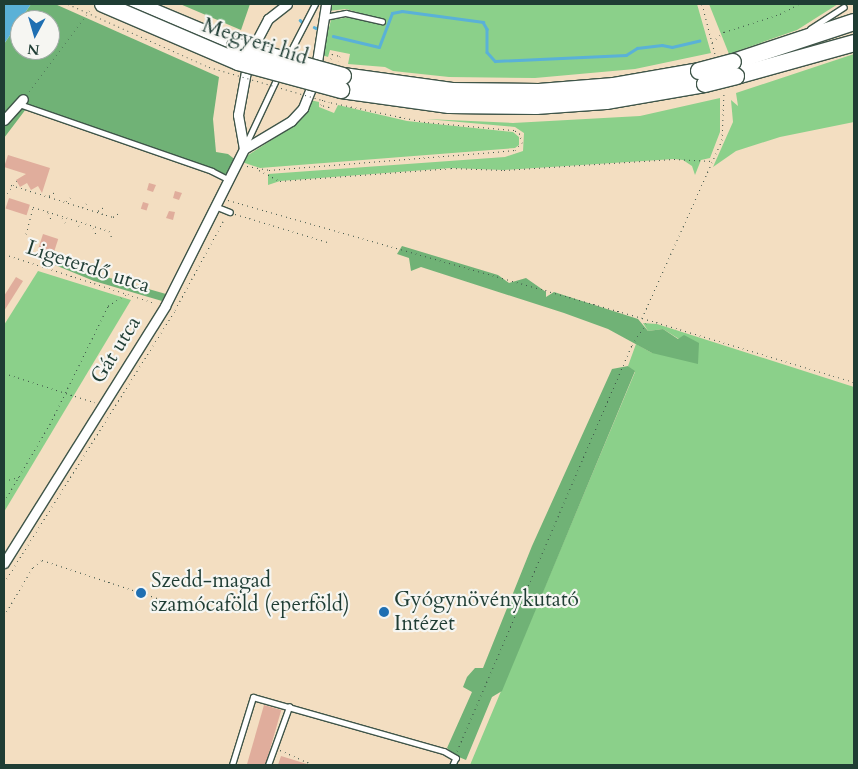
<!DOCTYPE html>
<meta charset="utf-8">
<style>
body{margin:0}
#map{position:relative;width:858px;height:769px;overflow:hidden;background:#f3dec1;font-family:Cardo,serif}
div>[style]{position:absolute}
.green>*{inset:0;background:#8bd08a}
.forest>*{inset:0;background:#70b276}
.water>*{inset:0;background:#5ab1d7}
.stream>*{height:2.5px;margin:-1.25px;padding:0 1.25px;transform-origin:1.25px;border-radius:1.25px;background:#5ab1d7}
.building>*{inset:0;background:#e0ad9c;transform-origin:0 0}
.path>*{height:1px;margin-top:-0.5px;transform-origin:0;background:repeating-linear-gradient(90deg,#3f5549 0 1px,transparent 0 5px)}
.roads{filter:drop-shadow(1px 0 #3f5549) drop-shadow(-1px 0 #3f5549) drop-shadow(0 1px #3f5549) drop-shadow(0 -1px #3f5549)}
.lane>*{height:4.5px;margin:-2.25px;padding:0 2.25px;transform-origin:2.25px;border-radius:2.25px;background:#fff}
.street>*{height:9px;margin:-4.5px;padding:0 4.5px;transform-origin:4.5px;border-radius:4.5px;background:#fff}
.highway>*{height:16px;margin:-8px;padding:0 8px;transform-origin:8px;border-radius:8px;background:#fff}
.path-bridge>*{height:1px;margin-top:-0.5px;transform-origin:0;background:repeating-linear-gradient(90deg,#3f5549 0 1px,transparent 0 5px)}
.bridges{filter:drop-shadow(1px 0 #3f5549) drop-shadow(-1px 0 #3f5549) drop-shadow(0 1px #3f5549) drop-shadow(0 -1px #3f5549)}
.highway-bridge>*{height:16px;margin:-8px;padding:0 8px;transform-origin:8px;border-radius:8px;background:#fff}
.dots>*{width:14px;height:14px;translate:-50% -50%;box-sizing:border-box;border:2px solid #f6f6f2;border-radius:50%}
span{translate:-50% -50%;white-space:nowrap;text-align:center;line-height:1.15;-webkit-text-stroke:4.5px #f6f6f2;paint-order:stroke}
.street-label{font-size:21px;color:#1f3d34}
.poi-label{font-size:21px;color:#1f3d34}
.left{translate:0 -50%;text-align:left}
.frame{position:absolute;inset:0;border:5px solid #1f3d34;pointer-events:none}
.north{position:absolute;left:10px;top:10px;width:50px;height:50px;box-sizing:border-box;background:#f6f6f2;border:1px solid #a0aca6;border-radius:50%;rotate:186deg;font-size:14px;font-weight:700;line-height:20px;text-align:center;color:#1f3d34}
.north::after{content:'';display:block;margin:auto;width:18px;height:22px;background:#1f6fb2;clip-path:polygon(50% 0,100% 100%,50% 72%,0 100%)}
</style>
<div id="map">
<div class="green">
<div style="clip-path:polygon(328px 4px,697px 4px,711px 53px,635px 69px,535px 78px,449px 77px,393px 71px,385px 67px,348px 64px,350px 54px,330px 50px,328px 57px,322px 55px,331px 20px,350px 17px,382px 25px,384px 20px,346px 9px,328px 11px)"></div>
<div style="clip-path:polygon(709px 4px,838px 4px,797px 30px,729px 54px)"></div>
<div style="clip-path:polygon(854px 54px,854px 122px,780px 137px,736px 151px,713px 167px,733px 122px,731px 100px,738px 106px,736px 93px)"></div>
<div style="clip-path:polygon(720px 98px,720px 132px,710px 158px,701px 160px,695px 175px,692px 166px,683px 160px,674px 159px,504px 170px,451px 168px,280px 181px,268px 185px,268px 174px,505px 157px,523px 151px,524px 133px,515px 127px,426px 119px,513px 123px,640px 116px)"></div>
<div style="clip-path:polygon(310px 100px,319px 102px,319px 107px,334px 113px,338px 105px,407px 121px,513px 132px,519px 137px,519px 145px,515px 148px,260px 168px,239px 161px,287px 130px,304px 116px)"></div>
<div style="clip-path:polygon(38px 271px,131px 300px,4px 512px,4px 325px)"></div>
<div style="clip-path:polygon(643px 323px,657px 324px,854px 387px,854px 765px,470px 765px,635px 372px,628px 366px,636px 344px,652px 353px,679px 339px,663px 329px,648px 331px)"></div>
</div>
<div class="forest">
<div style="clip-path:polygon(evenodd,31px 4px,55px 4px,219px 77px,213px 119px,216px 152px,228px 154px,237px 161px,228px 179px,213px 170px,26px 109px,4px 138px,4px 44px,31px 4px,20px 20px,50px 20px,50px 50px,20px 50px,20px 20px)"></div>
<div style="clip-path:polygon(180px 4px,250px 4px,241px 30px)"></div>
<div style="clip-path:polygon(402px 246px,498px 275px,509px 283px,526px 278px,546px 292px,546px 297px,554px 292px,638px 319px,648px 331px,663px 329px,678px 339px,684px 335px,699px 343px,698px 364px,652px 353px,608px 329px,564px 313px,421px 267px,411px 271px,409px 258px,397px 254px)"></div>
<div style="clip-path:polygon(33px 256px,166px 294px,162px 301px,94px 281px)"></div>
<div style="clip-path:polygon(628px 366px,635px 371px,502px 691px,492px 697px,466px 760px,454px 755px,447px 748px,472px 692px,463px 687px,467px 677px,475px 668px,483px 668px,532px 546px,612px 369px)"></div>
</div>
<div class="water">
<div style="clip-path:polygon(4px 4px,31px 4px,4px 44px)"></div>
</div>
<div class="stream">
<div style="left:300px;top:20px;width:3px;rotate:45deg"></div>
<div style="left:314px;top:27px;width:2px;rotate:27deg"></div>
<div style="left:333px;top:36px;width:47px;rotate:13.4deg"></div>
<div style="left:379px;top:47px;width:36px;rotate:-69deg"></div>
<div style="left:392px;top:13px;width:10px;rotate:-11deg"></div>
<div style="left:402px;top:11px;width:82px;rotate:7.7deg"></div>
<div style="left:483px;top:22px;width:8px;rotate:60deg"></div>
<div style="left:487px;top:29px;width:23px;rotate:90deg"></div>
<div style="left:487px;top:52px;width:12px;rotate:48deg"></div>
<div style="left:495px;top:61px;width:131px;rotate:-2.6deg"></div>
<div style="left:626px;top:55px;width:13px;rotate:-32deg"></div>
<div style="left:637px;top:48px;width:25px;rotate:-7deg"></div>
<div style="left:662px;top:45px;width:10px;rotate:11deg"></div>
<div style="left:672px;top:47px;width:28px;rotate:-13deg"></div>
</div>
<div class="building">
<div style="clip-path:polygon(8px 155px,50px 168px,42px 193px,38px 186px,31px 190px,27px 183px,20px 187px,16px 180px,26px 174px,4px 167px)"></div>
<div style="clip-path:polygon(149px 183px,156px 185px,153px 192px,147px 190px)"></div>
<div style="clip-path:polygon(175px 191px,182px 193px,179px 200px,173px 198px)"></div>
<div style="left:9px;top:198px;width:22px;height:11px;rotate:18deg"></div>
<div style="left:143px;top:202px;width:6px;height:7px;rotate:18deg"></div>
<div style="clip-path:polygon(169px 211px,175px 212px,173px 220px,166px 218px)"></div>
<div style="left:43px;top:234px;width:16px;height:16px;rotate:18deg"></div>
<div style="clip-path:polygon(16px 277px,23px 281px,4px 311px,4px 296px)"></div>
<div style="left:264px;top:705px;width:18px;height:63px;rotate:16deg"></div>
<div style="clip-path:polygon(281px 756px,307px 764px,306px 765px,278px 765px)"></div>
</div>
<div class="path">
<div style="left:702px;top:4px;width:52px;rotate:75.4deg"></div>
<div style="left:712px;top:42px;width:16px;rotate:-40deg"></div>
<div style="left:724px;top:32px;width:59px;rotate:-17.8deg"></div>
<div style="left:780px;top:14px;width:21px;rotate:-28deg"></div>
<div style="left:331px;top:59px;width:5px;rotate:-79deg"></div>
<div style="left:332px;top:54px;width:8px;rotate:14deg"></div>
<div style="left:340px;top:56px;width:5px;rotate:112deg"></div>
<div style="left:29px;top:91px;width:104px;rotate:-53.2deg"></div>
<div style="left:247px;top:166px;width:22px;rotate:10deg"></div>
<div style="left:269px;top:170px;width:235px;rotate:-4.6deg"></div>
<div style="left:503px;top:151px;width:12px;rotate:-5deg"></div>
<div style="left:515px;top:150px;width:10px;rotate:-45deg"></div>
<div style="left:522px;top:143px;width:9px;rotate:-103deg"></div>
<div style="left:520px;top:134px;width:7px;rotate:-146deg"></div>
<div style="left:514px;top:130px;width:89px;rotate:-174.9deg"></div>
<div style="left:425px;top:122px;width:98px;rotate:-168.2deg"></div>
<div style="left:329px;top:102px;width:5px;rotate:90deg"></div>
<div style="left:329px;top:107px;width:8px;rotate:-166deg"></div>
<div style="left:321px;top:105px;width:7px;rotate:-74deg"></div>
<div style="left:259px;top:170px;width:24px;rotate:28deg"></div>
<div style="left:280px;top:181px;width:171px;rotate:-4.3deg"></div>
<div style="left:451px;top:168px;width:53px;rotate:2.2deg"></div>
<div style="left:504px;top:170px;width:170px;rotate:-3.7deg"></div>
<div style="left:674px;top:159px;width:38px;rotate:3deg"></div>
<div style="left:11px;top:185px;width:107px;rotate:17.4deg"></div>
<div style="left:113px;top:217px;width:9px;rotate:-32deg"></div>
<div style="left:49px;top:196px;width:7px;rotate:-34deg"></div>
<div style="left:4px;top:197px;width:21px;rotate:-53deg"></div>
<div style="left:228px;top:200px;width:430px;rotate:15.9deg"></div>
<div style="left:642px;top:318px;width:195px;rotate:-65.8deg"></div>
<div style="left:722px;top:140px;width:48px;rotate:-87.6deg"></div>
<div style="left:66px;top:201px;width:6px;rotate:-39deg"></div>
<div style="left:82px;top:207px;width:6px;rotate:-39deg"></div>
<div style="left:98px;top:211px;width:7px;rotate:-34deg"></div>
<div style="left:48px;top:213px;width:7px;rotate:63deg"></div>
<div style="left:235px;top:214px;width:100px;rotate:16.8deg"></div>
<div style="left:62px;top:218px;width:7px;rotate:56deg"></div>
<div style="left:76px;top:221px;width:9px;rotate:58deg"></div>
<div style="left:93px;top:228px;width:7px;rotate:63deg"></div>
<div style="left:26px;top:234px;width:28px;rotate:-75deg"></div>
<div style="left:33px;top:207px;width:80px;rotate:17.5deg"></div>
<div style="left:109px;top:231px;width:8px;rotate:67deg"></div>
<div style="left:4px;top:254px;width:159px;rotate:18deg"></div>
<div style="left:642px;top:318px;width:221px;rotate:16.8deg"></div>
<div style="left:4px;top:373px;width:95px;rotate:17.9deg"></div>
<div style="left:4px;top:481px;width:16px;rotate:-15deg"></div>
<div style="left:4px;top:502px;width:91px;rotate:-59.5deg"></div>
<div style="left:50px;top:424px;width:131px;rotate:-63.8deg"></div>
<div style="left:108px;top:306px;width:24px;rotate:-33deg"></div>
<div style="left:4px;top:583px;width:322px;rotate:-57.9deg"></div>
<div style="left:175px;top:310px;width:105px;rotate:-61.5deg"></div>
<div style="left:4px;top:616px;width:57px;rotate:-59.4deg"></div>
<div style="left:33px;top:567px;width:11px;rotate:-38deg"></div>
<div style="left:42px;top:560px;width:146px;rotate:18.3deg"></div>
<div style="left:280px;top:750px;width:36px;rotate:24deg"></div>
<div style="left:457px;top:751px;width:442px;rotate:-66.7deg"></div>
<div style="left:632px;top:345px;width:30px;rotate:-57deg"></div>
</div>
<div class="roads">
<div class="lane">
<div style="left:325px;top:17px;width:21px;rotate:-11deg"></div>
<div style="left:346px;top:13px;width:37px;rotate:13deg"></div>
<div style="left:810px;top:29px;width:40px;rotate:-32.9deg"></div>
<div style="left:287px;top:58px;width:61px;rotate:-62.6deg"></div>
<div style="left:19px;top:104px;width:204px;rotate:19.1deg"></div>
<div style="left:212px;top:171px;width:18px;rotate:27deg"></div>
<div style="left:245px;top:146px;width:77px;rotate:-64.8deg"></div>
<div style="left:215px;top:206px;width:16px;rotate:22deg"></div>
<div style="left:232px;top:765px;width:71px;rotate:-72.8deg"></div>
<div style="left:253px;top:697px;width:198px;rotate:15.8deg"></div>
<div style="left:444px;top:751px;width:14px;rotate:30deg"></div>
<div style="left:456px;top:758px;width:8px;rotate:113deg"></div>
<div style="left:268px;top:765px;width:62px;rotate:-70.1deg"></div>
</div>
<div class="street">
<div style="left:4px;top:120px;width:28px;rotate:-48deg"></div>
<div style="left:244px;top:149px;width:35px;rotate:-100deg"></div>
<div style="left:238px;top:115px;width:61px;rotate:-79.6deg"></div>
<div style="left:249px;top:55px;width:41px;rotate:-62.2deg"></div>
<div style="left:268px;top:19px;width:24px;rotate:-38deg"></div>
<div style="left:4px;top:563px;width:303px;rotate:-57.9deg"></div>
<div style="left:165px;top:306px;width:176px;rotate:-63.3deg"></div>
<div style="left:244px;top:149px;width:55px;rotate:-30.8deg"></div>
<div style="left:291px;top:121px;width:18px;rotate:-47deg"></div>
<div style="left:303px;top:108px;width:29px;rotate:-68deg"></div>
<div style="left:314px;top:81px;width:78px;rotate:-81.1deg"></div>
</div>
<div class="highway">
<div style="left:135px;top:4px;width:108px;rotate:22.8deg"></div>
<div style="left:733px;top:62px;width:127px;rotate:-18.3deg"></div>
<div style="left:343px;top:76px;width:110px;rotate:7.8deg"></div>
<div style="left:452px;top:91px;width:87px;rotate:0.7deg"></div>
<div style="left:539px;top:92px;width:75px;rotate:-4.6deg"></div>
<div style="left:614px;top:86px;width:86px;rotate:-10deg"></div>
<div style="left:736px;top:76px;width:123px;rotate:-15.6deg"></div>
<div style="left:341px;top:90px;width:109px;rotate:7.9deg"></div>
<div style="left:449px;top:105px;width:87px;rotate:0.7deg"></div>
<div style="left:536px;top:106px;width:70px;rotate:-4.1deg"></div>
<div style="left:606px;top:101px;width:100px;rotate:-9.7deg"></div>
</div>
</div>
<div class="path-bridge">
<div style="left:68px;top:4px;width:154px;rotate:24.1deg"></div>
<div style="left:209px;top:67px;width:125px;rotate:16.3deg"></div>
</div>
<div class="bridges">
<div class="highway-bridge">
<div style="left:103px;top:4px;width:147px;rotate:23.2deg"></div>
<div style="left:238px;top:62px;width:107px;rotate:15.2deg"></div>
<div style="left:235px;top:46px;width:112px;rotate:15.5deg"></div>
<div style="left:699px;top:71px;width:35px;rotate:-15deg"></div>
<div style="left:705px;top:84px;width:32px;rotate:-14deg"></div>
</div>
</div>
<div class="dots">
<div style="left:141px;top:593px;background:#1f6fb2"></div>
<div style="left:384px;top:612px;background:#1f6fb2"></div>
</div>
<div class="street-label">
<span style="left:255px;top:42px;rotate:18deg">Megyeri híd</span>
<span style="left:88px;top:267px;rotate:18deg">Ligeterdő utca</span>
<span style="left:116px;top:350px;rotate:-58deg">Gát utca</span>
</div>
<div class="poi-label">
<span class="left" style="left:151px;top:593px">Szedd-magad<br>szamócaföld (eperföld)</span>
<span class="left" style="left:394px;top:612px">Gyógynövénykutató<br>Intézet</span>
</div>
<div class="frame"></div>
<div class="north">N</div>
</div>
